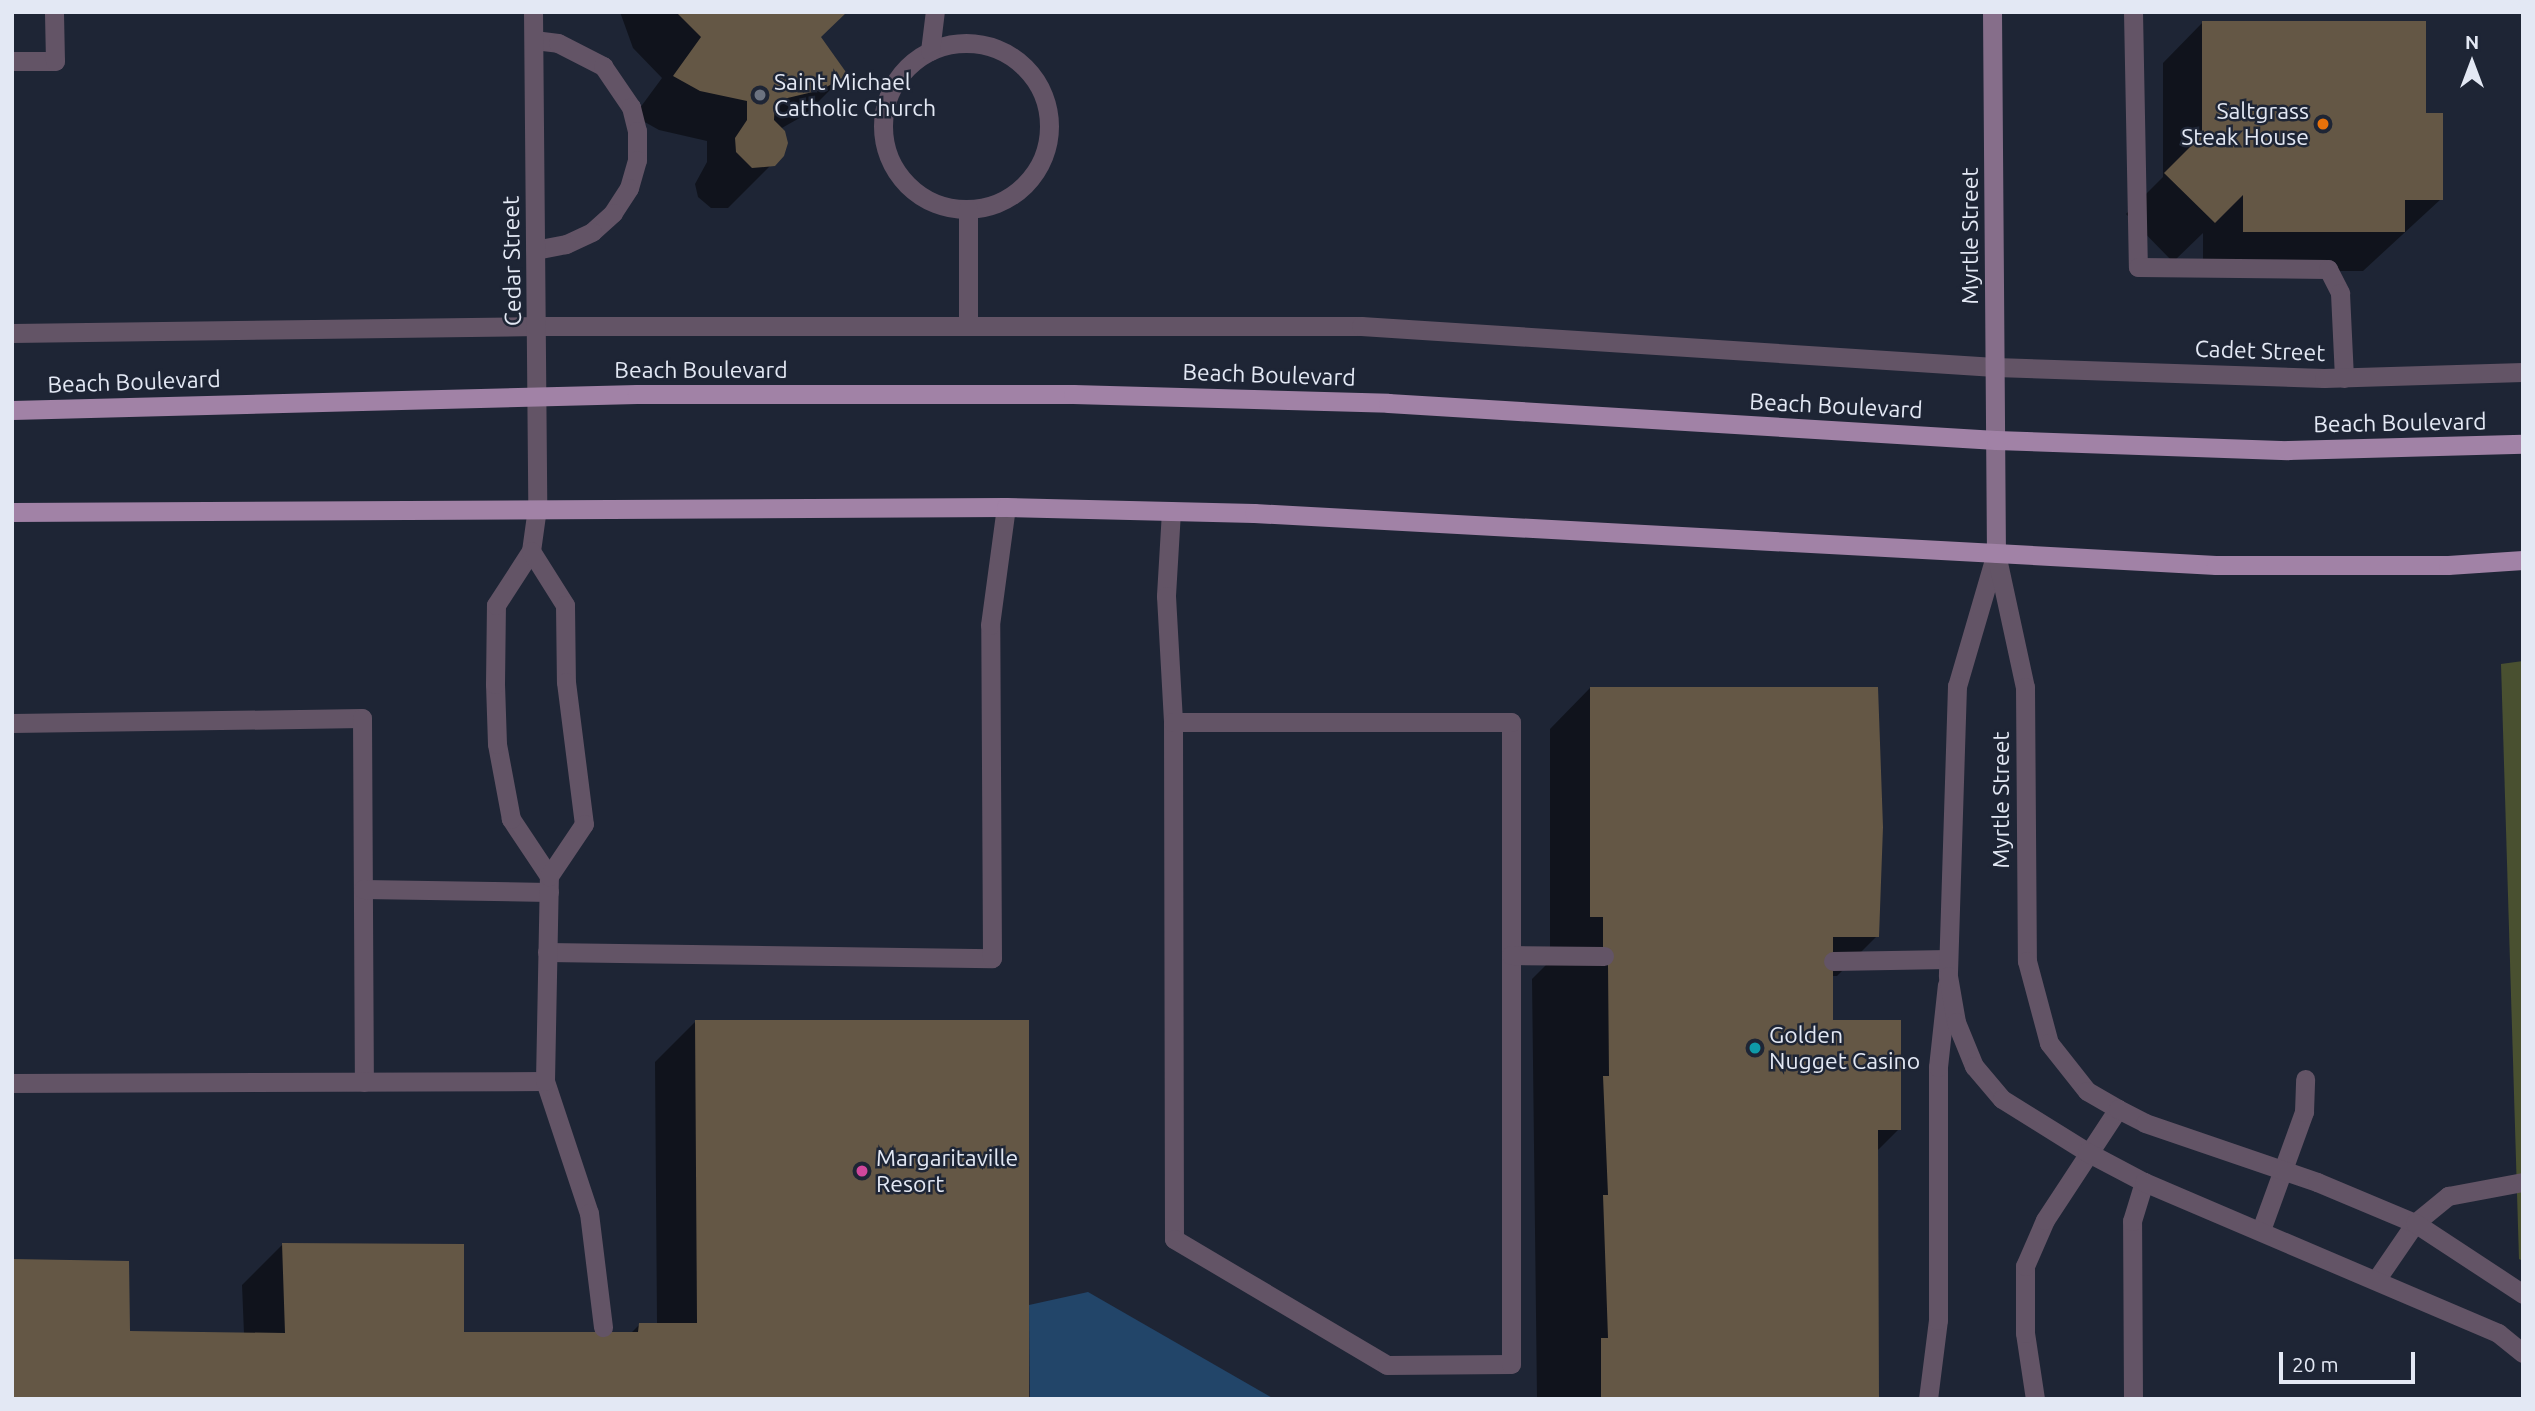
<!DOCTYPE html>
<style>
body{margin:0}
#map{position:relative;width:2535px;height:1411px;overflow:hidden;background:#1e2535;font-family:Ubuntu,sans-serif}
div>[style]{position:absolute}
.green>*{inset:0;background:#495030}
.water>*{inset:0;background:#224569}
.shadow>*{inset:0;background:#0007}
.building>*{inset:0;background:#645745}
.service>*{height:19px;margin:-9.5px;padding:0 9.5px;transform-origin:9.5px;border-radius:9.5px;background:#635466}
.service>.ring{margin:-9.5px;padding:0;box-sizing:content-box;background:none;border:19px solid #635466;border-radius:50%}
.minor>*{height:19px;margin:-9.5px;padding:0 9.5px;transform-origin:9.5px;border-radius:9.5px;background:#635466}
.secondary>*{height:19px;margin:-9.5px;padding:0 9.5px;transform-origin:9.5px;border-radius:9.5px;background:#866e8a}
.primary>*{height:19px;margin:-9.5px;padding:0 9.5px;transform-origin:9.5px;border-radius:9.5px;background:#a182a6}
.dots>*{width:19px;height:19px;translate:-50% -50%;box-sizing:border-box;border:4px solid #1e2535;border-radius:50%}
span{translate:-50% -50%;white-space:nowrap;text-align:center;line-height:1.15;-webkit-text-stroke:5px #1e2535;paint-order:stroke}
.poi-label{font-size:23px;color:#e3e8f4}
.left{translate:0 -50%;text-align:left}
.right{translate:-100% -50%;text-align:right}
.street-label{font-size:23px;color:#e3e8f4}
.frame{position:absolute;inset:0;border:14px solid #e3e8f4;pointer-events:none}
.north{position:absolute;left:2437px;top:28px;width:70px;height:70px;-webkit-text-stroke:5px #1e2535;paint-order:stroke;rotate:0deg;font-size:19px;font-weight:700;line-height:28px;text-align:center;color:#e3e8f4}
.north::after{content:'';display:block;margin:auto;width:24px;height:32px;background:#e3e8f4;clip-path:polygon(50% 0,100% 100%,50% 72%,0 100%)}
.scale{position:absolute;left:2279px;top:1352px;width:136px;height:32px;box-sizing:border-box;border:4px solid #e3e8f4;border-top:0;padding-left:9px;font-size:21px;line-height:24px;white-space:nowrap;color:#e3e8f4;-webkit-text-stroke:5px #1e2535;paint-order:stroke}
</style>
<div id="map">
<div class="green">
<div style="clip-path:polygon(2523px 661px,2523px 1261px,2519px 1259px,2501px 664px)"></div>
</div>
<div class="water">
<div style="clip-path:polygon(1088px 1292px,1274px 1399px,1030px 1399px,1029px 1305px)"></div>
</div>
<div class="shadow">
<div style="clip-path:polygon(620px 12px,844px 12px,819px 37px,845px 75px,805px 115px,780px 129px,785px 151px,728px 208px,711px 208px,698px 197px,695px 184px,707px 162px,707px 141px,659px 130px,634px 116px,662px 78px,633px 48px)"></div>
<div style="clip-path:polygon(2203px 22px,2425px 114px,2441px 199px,2363px 271px,2203px 271px,2203px 233px,2173px 262px,2126px 214px,2163px 177px,2163px 63px)"></div>
<div style="clip-path:polygon(1590px 688px,1877px 936px,1837px 976px,1831px 976px,1831px 1021px,1899px 1129px,1877px 1151px,1877px 1399px,1537px 1399px,1532px 979px,1555px 956px,1550px 956px,1550px 729px)"></div>
<div style="clip-path:polygon(696px 1021px,1027px 1399px,128px 1333px,244px 1334px,242px 1285px,283px 1244px,463px 1333px,631px 1333px,640px 1324px,657px 1324px,655px 1062px)"></div>
</div>
<div class="building">
<div style="clip-path:polygon(676px 12px,847px 12px,821px 37px,848px 75px,821px 90px,775px 101px,774px 120px,785px 131px,788px 143px,784px 156px,775px 166px,752px 168px,736px 152px,735px 138px,747px 120px,747px 101px,700px 91px,673px 76px,701px 37px)"></div>
<div style="clip-path:polygon(2202px 21px,2426px 21px,2426px 113px,2443px 113px,2443px 200px,2405px 200px,2405px 232px,2243px 232px,2243px 195px,2215px 223px,2164px 173px,2202px 135px)"></div>
<div style="clip-path:polygon(1590px 687px,1878px 687px,1883px 827px,1879px 937px,1833px 937px,1833px 1020px,1901px 1020px,1901px 1130px,1878px 1130px,1879px 1399px,1601px 1399px,1601px 1338px,1608px 1338px,1603px 1195px,1608px 1195px,1603px 1076px,1609px 1076px,1608px 965px,1603px 965px,1603px 917px,1590px 917px)"></div>
<div style="clip-path:polygon(695px 1020px,1029px 1020px,1029px 1399px,12px 1399px,12px 1259px,129px 1261px,130px 1331px,285px 1333px,282px 1243px,464px 1244px,464px 1332px,638px 1332px,639px 1323px,697px 1323px)"></div>
</div>
<div class="service">
<div style="left:2133px;top:12px;width:255px;rotate:88.9deg"></div>
<div style="left:2138px;top:267px;width:190px;rotate:0.6deg"></div>
<div style="left:2328px;top:269px;width:27px;rotate:63deg"></div>
<div style="left:2340px;top:293px;width:85px;rotate:87.3deg"></div>
<div style="left:534px;top:40px;width:24px;rotate:7deg"></div>
<div style="left:558px;top:43px;width:51px;rotate:27.1deg"></div>
<div style="left:603px;top:66px;width:50px;rotate:55.7deg"></div>
<div style="left:631px;top:107px;width:25px;rotate:76deg"></div>
<div style="left:637px;top:131px;width:29px;rotate:90deg"></div>
<div style="left:637px;top:160px;width:29px;rotate:106deg"></div>
<div style="left:629px;top:188px;width:30px;rotate:123deg"></div>
<div style="left:613px;top:213px;width:28px;rotate:138deg"></div>
<div style="left:592px;top:232px;width:29px;rotate:155deg"></div>
<div style="left:566px;top:244px;width:31px;rotate:169deg"></div>
<div class="ring" style="left:883px;top:43px;width:147px;height:147px"></div>
<div style="left:930px;top:51px;width:39px;rotate:-83deg"></div>
<div style="left:12px;top:61px;width:43px"></div>
<div style="left:55px;top:61px;width:49px;rotate:-91.2deg"></div>
<div style="left:968px;top:209px;width:115px;rotate:90deg"></div>
<div style="left:12px;top:333px;width:525px;rotate:-0.76deg"></div>
<div style="left:537px;top:326px;width:824px"></div>
<div style="left:1361px;top:326px;width:635px;rotate:3.7deg"></div>
<div style="left:1171px;top:511px;width:85px;rotate:93.4deg"></div>
<div style="left:1166px;top:596px;width:126px;rotate:86.8deg"></div>
<div style="left:1173px;top:722px;width:517px;rotate:89.89deg"></div>
<div style="left:1174px;top:1239px;width:247px;rotate:30.6deg"></div>
<div style="left:1387px;top:1365px;width:124px;rotate:-0.5deg"></div>
<div style="left:1511px;top:1364px;width:642px;rotate:-90deg"></div>
<div style="left:1511px;top:722px;width:338px;rotate:180deg"></div>
<div style="left:531px;top:551px;width:43px;rotate:-82.1deg"></div>
<div style="left:12px;top:723px;width:350px;rotate:-0.8deg"></div>
<div style="left:362px;top:718px;width:364px;rotate:89.7deg"></div>
<div style="left:363px;top:889px;width:186px;rotate:0.9deg"></div>
<div style="left:547px;top:952px;width:445px;rotate:0.8deg"></div>
<div style="left:992px;top:958px;width:333px;rotate:-90.3deg"></div>
<div style="left:990px;top:625px;width:119px;rotate:-82.3deg"></div>
<div style="left:1511px;top:955px;width:93px;rotate:0.6deg"></div>
<div style="left:1833px;top:961px;width:115px;rotate:-1deg"></div>
<div style="left:545px;top:1081px;width:139px;rotate:71.6deg"></div>
<div style="left:589px;top:1213px;width:115px;rotate:83deg"></div>
<div style="left:12px;top:1083px;width:533px;rotate:-0.21deg"></div>
<div style="left:545px;top:1081px;width:205px;rotate:-88.9deg"></div>
<div style="left:549px;top:876px;width:69px;rotate:-123.7deg"></div>
<div style="left:511px;top:819px;width:76px;rotate:-100.6deg"></div>
<div style="left:497px;top:744px;width:60px;rotate:-91.9deg"></div>
<div style="left:495px;top:684px;width:79px;rotate:-89.3deg"></div>
<div style="left:496px;top:605px;width:64px;rotate:-57.1deg"></div>
<div style="left:531px;top:551px;width:64px;rotate:57.8deg"></div>
<div style="left:565px;top:605px;width:77px;rotate:89.3deg"></div>
<div style="left:566px;top:682px;width:143px;rotate:82.8deg"></div>
<div style="left:584px;top:824px;width:63px;rotate:123.9deg"></div>
<div style="left:2261px;top:1230px;width:126px;rotate:-70deg"></div>
<div style="left:2304px;top:1112px;width:33px;rotate:-88deg"></div>
<div style="left:2376px;top:1280px;width:69px;rotate:-55.6deg"></div>
<div style="left:2415px;top:1223px;width:43px;rotate:-39.3deg"></div>
<div style="left:2448px;top:1196px;width:76px;rotate:-10.6deg"></div>
<div style="left:1928px;top:1399px;width:80px;rotate:-82.8deg"></div>
<div style="left:1938px;top:1320px;width:253px;rotate:-90deg"></div>
<div style="left:1938px;top:1067px;width:83px;rotate:-83.8deg"></div>
<div style="left:2035px;top:1399px;width:67px;rotate:-98.6deg"></div>
<div style="left:2025px;top:1333px;width:67px;rotate:-90deg"></div>
<div style="left:2025px;top:1266px;width:50px;rotate:-66.5deg"></div>
<div style="left:2045px;top:1220px;width:133px;rotate:-56.7deg"></div>
<div style="left:2133px;top:1399px;width:178px;rotate:-90.3deg"></div>
<div style="left:2132px;top:1221px;width:41px;rotate:-72.9deg"></div>
</div>
<div class="minor">
<div style="left:533px;top:12px;width:496px;rotate:89.5deg"></div>
<div style="left:1995px;top:367px;width:329px;rotate:1.9deg"></div>
<div style="left:2324px;top:378px;width:199px;rotate:-1.7deg"></div>
<div style="left:1996px;top:553px;width:139px;rotate:106.3deg"></div>
<div style="left:1957px;top:686px;width:290px;rotate:91.8deg"></div>
<div style="left:1948px;top:976px;width:47px;rotate:80.1deg"></div>
<div style="left:1956px;top:1022px;width:48px;rotate:67.8deg"></div>
<div style="left:1974px;top:1066px;width:43px;rotate:49.7deg"></div>
<div style="left:2002px;top:1099px;width:100px;rotate:31.9deg"></div>
<div style="left:2087px;top:1152px;width:64px;rotate:27.8deg"></div>
<div style="left:2144px;top:1182px;width:385px;rotate:23.1deg"></div>
<div style="left:2498px;top:1333px;width:32px;rotate:39deg"></div>
<div style="left:1997px;top:558px;width:132px;rotate:77.8deg"></div>
<div style="left:2025px;top:687px;width:274px;rotate:89.6deg"></div>
<div style="left:2027px;top:961px;width:85px;rotate:75deg"></div>
<div style="left:2049px;top:1043px;width:61px;rotate:51.6deg"></div>
<div style="left:2087px;top:1091px;width:36px;rotate:30deg"></div>
<div style="left:2118px;top:1109px;width:30px;rotate:27deg"></div>
<div style="left:2145px;top:1123px;width:182px;rotate:18.9deg"></div>
<div style="left:2317px;top:1182px;width:106px;rotate:22.7deg"></div>
<div style="left:2415px;top:1223px;width:129px;rotate:33.3deg"></div>
</div>
<div class="secondary">
<div style="left:1992px;top:12px;width:541px;rotate:89.58deg"></div>
</div>
<div class="primary">
<div style="left:12px;top:410px;width:625px;rotate:-1.47deg"></div>
<div style="left:637px;top:394px;width:436px"></div>
<div style="left:1073px;top:394px;width:315px;rotate:1.6deg"></div>
<div style="left:1388px;top:403px;width:609px;rotate:3.48deg"></div>
<div style="left:1996px;top:440px;width:292px;rotate:2deg"></div>
<div style="left:2288px;top:450px;width:235px;rotate:-1.5deg"></div>
<div style="left:12px;top:512px;width:994px;rotate:-0.29deg"></div>
<div style="left:1006px;top:507px;width:248px;rotate:1.4deg"></div>
<div style="left:1254px;top:513px;width:963px;rotate:3.09deg"></div>
<div style="left:2216px;top:565px;width:232px"></div>
<div style="left:2448px;top:565px;width:75px;rotate:-3.8deg"></div>
</div>
<div class="dots">
<div style="left:760px;top:95px;background:#6b7280"></div>
<div style="left:2323px;top:124px;background:#e8710a"></div>
<div style="left:1755px;top:1048px;background:#0f9aa8"></div>
<div style="left:862px;top:1171px;background:#d1479c"></div>
</div>
<div class="poi-label">
<span class="left" style="left:774px;top:95px">Saint Michael<br>Catholic Church</span>
<span class="right" style="left:2309px;top:124px">Saltgrass<br>Steak House</span>
<span class="left" style="left:1769px;top:1048px">Golden<br>Nugget Casino</span>
<span class="left" style="left:876px;top:1171px">Margaritaville<br>Resort</span>
</div>
<div class="street-label">
<span style="left:1970px;top:236px;rotate:-90deg">Myrtle Street</span>
<span style="left:512px;top:261px;rotate:-91deg">Cedar Street</span>
<span style="left:2260px;top:351px;rotate:2deg">Cadet Street</span>
<span style="left:701px;top:370px">Beach Boulevard</span>
<span style="left:1269px;top:375px;rotate:2deg">Beach Boulevard</span>
<span style="left:134px;top:382px;rotate:-2deg">Beach Boulevard</span>
<span style="left:1836px;top:406px;rotate:3deg">Beach Boulevard</span>
<span style="left:2400px;top:423px;rotate:-1deg">Beach Boulevard</span>
<span style="left:2001px;top:800px;rotate:-90deg">Myrtle Street</span>
</div>
<div class="frame"></div>
<div class="north">N</div>
<div class="scale">20 m</div>
</div>
